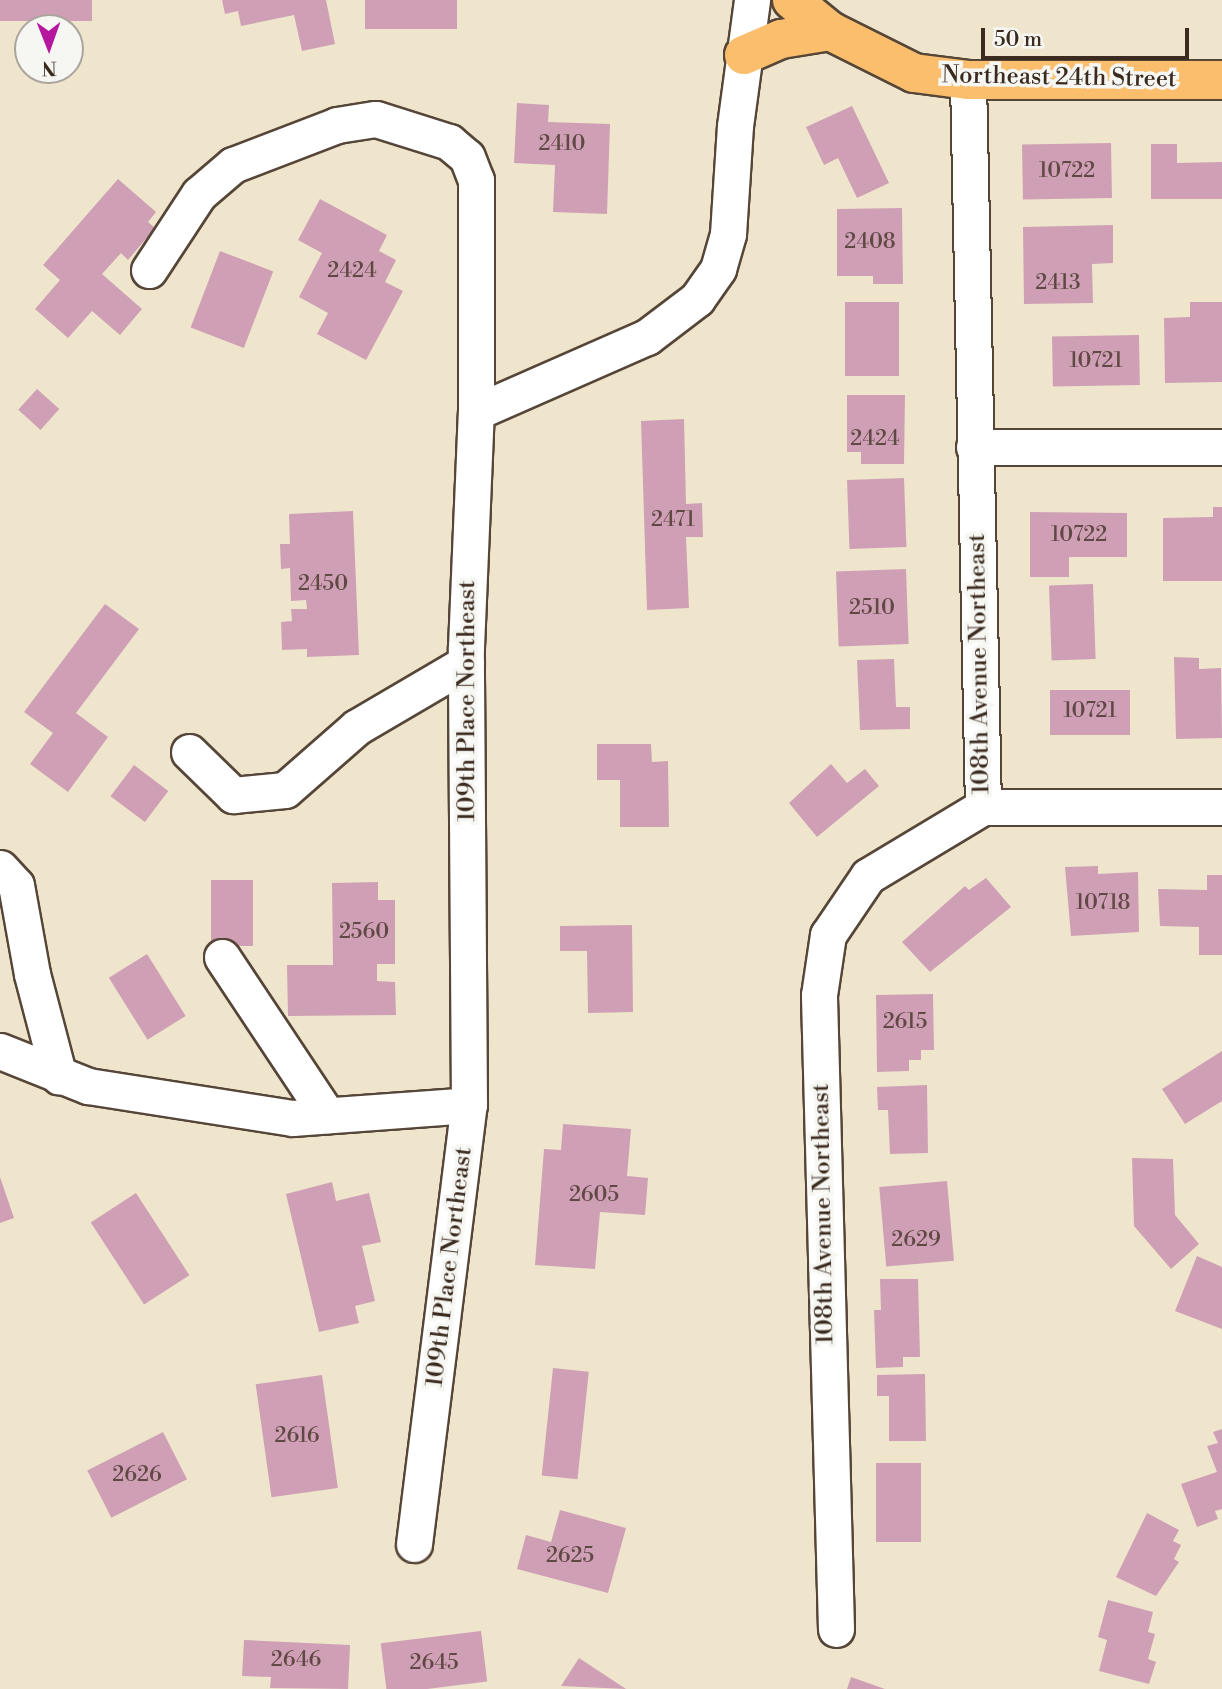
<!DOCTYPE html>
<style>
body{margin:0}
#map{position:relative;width:1222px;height:1689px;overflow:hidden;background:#efe5cc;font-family:"Libre Bodoni",serif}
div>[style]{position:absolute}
.building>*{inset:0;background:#cfa0b5;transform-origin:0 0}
.roads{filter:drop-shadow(2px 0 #564638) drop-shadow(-2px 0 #564638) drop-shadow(0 2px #564638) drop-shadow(0 -2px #564638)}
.minor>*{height:35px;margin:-17.5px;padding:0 17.5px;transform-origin:17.5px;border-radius:17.5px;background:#fff}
.major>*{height:38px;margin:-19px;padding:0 19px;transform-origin:19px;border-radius:19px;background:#fabe6d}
span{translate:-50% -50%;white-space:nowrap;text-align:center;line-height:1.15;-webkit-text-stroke:7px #f6f6f2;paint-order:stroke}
.number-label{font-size:21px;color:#604844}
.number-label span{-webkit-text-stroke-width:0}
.street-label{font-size:24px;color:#3b2a1e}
.north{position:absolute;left:14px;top:14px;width:70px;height:70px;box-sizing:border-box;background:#f6f6f2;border:2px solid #aba49d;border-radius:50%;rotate:179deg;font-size:19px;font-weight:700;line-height:28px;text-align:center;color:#3b2a1e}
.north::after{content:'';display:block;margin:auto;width:24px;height:32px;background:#b5179e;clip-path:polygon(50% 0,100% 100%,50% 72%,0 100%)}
.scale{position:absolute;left:981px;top:28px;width:208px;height:32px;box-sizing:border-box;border:4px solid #3b2a1e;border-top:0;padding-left:9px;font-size:21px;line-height:24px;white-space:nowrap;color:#3b2a1e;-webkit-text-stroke:5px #f6f6f2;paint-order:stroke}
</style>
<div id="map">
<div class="building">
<div style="left:0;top:0;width:92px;height:21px"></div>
<div style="clip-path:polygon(222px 0,326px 0,335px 44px,302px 51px,294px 15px,241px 26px,238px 11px,225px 14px)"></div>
<div style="left:365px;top:0;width:92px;height:29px"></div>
<div style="clip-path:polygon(517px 103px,549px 105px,548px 122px,610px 124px,607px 214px,553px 212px,555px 165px,514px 163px)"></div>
<div style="clip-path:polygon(852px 106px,889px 183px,857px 198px,838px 158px,824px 165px,806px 127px)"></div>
<div style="left:1111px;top:143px;width:55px;height:89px;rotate:89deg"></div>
<div style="clip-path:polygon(1151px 144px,1177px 144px,1177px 163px,1222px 162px,1222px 199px,1151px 199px)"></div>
<div style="clip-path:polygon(118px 179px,156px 212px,148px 222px,155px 228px,128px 260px,121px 253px,102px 274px,142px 309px,120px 335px,92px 311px,68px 338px,35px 309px,60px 280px,43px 265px)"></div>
<div style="clip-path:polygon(320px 199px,387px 235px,379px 251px,396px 260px,385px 282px,403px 291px,366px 360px,317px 334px,328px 313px,299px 297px,322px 253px,298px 240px)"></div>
<div style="clip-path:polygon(902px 208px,903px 284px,873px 284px,873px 276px,837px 276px,837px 209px)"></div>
<div style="clip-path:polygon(1113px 225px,1113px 263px,1092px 264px,1093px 303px,1024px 304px,1023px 227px)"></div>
<div style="left:220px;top:251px;width:57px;height:82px;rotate:21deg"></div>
<div style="left:845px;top:302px;width:54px;height:74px"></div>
<div style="clip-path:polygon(1190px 302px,1222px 302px,1222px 382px,1165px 383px,1164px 318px,1190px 317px)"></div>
<div style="left:1139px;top:335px;width:50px;height:87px;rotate:89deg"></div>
<div style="left:37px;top:389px;width:30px;height:28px;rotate:42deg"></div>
<div style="clip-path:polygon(847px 395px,905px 395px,904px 464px,861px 464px,861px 452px,847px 452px)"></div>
<div style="clip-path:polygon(684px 419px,686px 504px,702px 503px,703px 537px,686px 537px,689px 608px,647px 610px,641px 421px)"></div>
<div style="left:904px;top:478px;width:69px;height:57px;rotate:88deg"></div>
<div style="clip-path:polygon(1213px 507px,1222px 507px,1222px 581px,1163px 581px,1163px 518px,1213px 517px)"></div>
<div style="clip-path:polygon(353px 511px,359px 655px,307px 657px,307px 649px,282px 650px,281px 622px,292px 621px,291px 609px,307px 609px,306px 600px,291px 601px,290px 568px,281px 569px,280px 544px,290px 544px,289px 514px)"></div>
<div style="clip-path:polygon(1030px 512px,1127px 513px,1127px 557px,1069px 557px,1069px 577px,1030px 577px)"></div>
<div style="left:906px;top:569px;width:75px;height:70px;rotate:88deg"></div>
<div style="left:1093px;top:584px;width:75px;height:44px;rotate:88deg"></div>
<div style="clip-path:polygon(105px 604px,139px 629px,76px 713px,108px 737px,68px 792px,30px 764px,53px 733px,24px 712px)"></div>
<div style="clip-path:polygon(1174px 657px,1199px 658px,1199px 669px,1221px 668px,1222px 738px,1176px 739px)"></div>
<div style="clip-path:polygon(894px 659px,896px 707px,910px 707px,910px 729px,860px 730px,857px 660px)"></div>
<div style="left:1050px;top:690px;width:80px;height:45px"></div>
<div style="clip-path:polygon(597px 744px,651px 744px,652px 762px,668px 761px,669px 827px,620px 827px,620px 780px,597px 780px)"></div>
<div style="clip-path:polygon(831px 764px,847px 783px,865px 769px,879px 786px,817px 837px,789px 803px)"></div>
<div style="left:134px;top:765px;width:43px;height:39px;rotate:37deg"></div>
<div style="clip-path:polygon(1098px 866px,1098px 874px,1138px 872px,1139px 932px,1071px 936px,1065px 867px)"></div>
<div style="clip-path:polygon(1207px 875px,1222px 875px,1222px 955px,1199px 955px,1199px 927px,1160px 926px,1158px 889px,1207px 890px)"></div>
<div style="clip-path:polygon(986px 878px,1011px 907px,930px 972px,902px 942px,965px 886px,969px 890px)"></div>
<div style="left:211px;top:880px;width:42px;height:66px"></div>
<div style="clip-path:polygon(378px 882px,378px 900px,395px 900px,395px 964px,377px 964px,377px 981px,395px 982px,396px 1015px,288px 1016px,287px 965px,333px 965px,332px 883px)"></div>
<div style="clip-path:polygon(632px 925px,633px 1012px,588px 1013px,587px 951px,560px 951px,560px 926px)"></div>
<div style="left:147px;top:954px;width:73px;height:45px;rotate:58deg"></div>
<div style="clip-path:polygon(933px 994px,934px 1050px,921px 1050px,921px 1060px,909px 1060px,909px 1071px,877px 1072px,876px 995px)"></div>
<div style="clip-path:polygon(1222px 1051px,1222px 1101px,1185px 1124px,1162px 1089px)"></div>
<div style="clip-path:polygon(927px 1085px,928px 1153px,890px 1154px,888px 1110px,878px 1110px,877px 1087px)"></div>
<div style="clip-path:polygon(563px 1124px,631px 1129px,627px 1176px,648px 1178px,645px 1215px,600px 1212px,595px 1269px,535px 1265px,544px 1149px,561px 1150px)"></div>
<div style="clip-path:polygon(1132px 1158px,1173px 1159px,1175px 1215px,1199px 1244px,1171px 1269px,1134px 1226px)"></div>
<div style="clip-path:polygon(0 1177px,14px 1218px,0 1223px)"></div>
<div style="left:947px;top:1181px;width:80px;height:68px;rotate:85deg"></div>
<div style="clip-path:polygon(332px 1182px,336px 1201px,369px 1193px,381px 1242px,362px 1246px,375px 1301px,355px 1306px,359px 1323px,319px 1332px,286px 1194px)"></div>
<div style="left:136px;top:1193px;width:98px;height:54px;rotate:57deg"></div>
<div style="clip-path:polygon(1197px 1256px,1222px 1267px,1222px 1329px,1175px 1311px)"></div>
<div style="clip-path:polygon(880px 1279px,918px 1279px,920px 1357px,903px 1357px,903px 1367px,876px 1368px,874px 1310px,881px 1310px)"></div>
<div style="left:553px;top:1368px;width:36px;height:108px;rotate:6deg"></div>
<div style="clip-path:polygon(925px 1374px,926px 1441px,889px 1441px,889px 1396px,877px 1396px,877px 1375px)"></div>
<div style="left:322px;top:1375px;width:114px;height:67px;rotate:82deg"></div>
<div style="clip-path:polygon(1222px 1429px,1222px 1509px,1215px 1511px,1218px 1519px,1197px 1527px,1181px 1484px,1217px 1472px,1207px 1446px,1218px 1443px,1213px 1432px)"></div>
<div style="left:163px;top:1432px;width:53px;height:85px;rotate:63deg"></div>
<div style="left:876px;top:1463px;width:45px;height:79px"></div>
<div style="clip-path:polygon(560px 1510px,626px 1528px,608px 1593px,517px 1569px,526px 1535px,551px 1542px)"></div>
<div style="clip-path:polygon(1147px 1513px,1179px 1530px,1173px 1541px,1181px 1545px,1174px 1559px,1179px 1562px,1156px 1596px,1116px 1577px)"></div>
<div style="clip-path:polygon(1108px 1600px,1153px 1612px,1148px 1632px,1155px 1634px,1148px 1659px,1156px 1662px,1149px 1684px,1099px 1671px,1107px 1640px,1098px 1637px)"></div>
<div style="left:481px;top:1631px;width:51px;height:101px;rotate:83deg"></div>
<div style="clip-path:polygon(244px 1640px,350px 1645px,348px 1689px,270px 1688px,271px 1677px,242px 1676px)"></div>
<div style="clip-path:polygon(579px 1658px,626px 1689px,561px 1686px)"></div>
<div style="clip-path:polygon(851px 1677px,885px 1689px,847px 1689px)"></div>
</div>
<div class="roads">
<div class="minor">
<div style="left:968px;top:80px;width:727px;rotate:88.82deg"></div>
<div style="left:149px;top:270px;width:91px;rotate:-56.7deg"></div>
<div style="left:199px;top:194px;width:45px;rotate:-40.5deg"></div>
<div style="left:233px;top:165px;width:111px;rotate:-21deg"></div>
<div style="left:337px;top:125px;width:39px;rotate:-9deg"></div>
<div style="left:376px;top:119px;width:77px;rotate:17.5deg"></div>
<div style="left:449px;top:142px;width:23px;rotate:40deg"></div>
<div style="left:467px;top:157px;width:25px;rotate:69deg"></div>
<div style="left:476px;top:180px;width:232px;rotate:90deg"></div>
<div style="left:974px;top:447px;width:248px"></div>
<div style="left:189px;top:752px;width:62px;rotate:44.3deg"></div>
<div style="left:233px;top:795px;width:52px;rotate:-5.5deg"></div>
<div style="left:285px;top:790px;width:96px;rotate:-41.2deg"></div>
<div style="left:357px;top:727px;width:126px;rotate:-30.4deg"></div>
<div style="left:0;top:868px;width:23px;rotate:47deg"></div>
<div style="left:16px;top:885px;width:90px;rotate:79.8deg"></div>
<div style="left:32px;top:974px;width:106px;rotate:75.3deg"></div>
<div style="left:222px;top:957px;width:190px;rotate:56.4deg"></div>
<div style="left:0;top:1051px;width:95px;rotate:21.7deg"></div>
<div style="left:88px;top:1086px;width:207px;rotate:8.9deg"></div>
<div style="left:293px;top:1118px;width:176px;rotate:-4.2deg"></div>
<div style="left:414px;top:1544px;width:442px;rotate:-82.9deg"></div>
<div style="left:469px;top:1105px;width:458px;rotate:-90.4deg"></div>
<div style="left:466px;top:647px;width:235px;rotate:-87.6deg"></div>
<div style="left:476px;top:412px;width:187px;rotate:-23.7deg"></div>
<div style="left:647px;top:337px;width:63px;rotate:-37.2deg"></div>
<div style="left:697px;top:299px;width:37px;rotate:-55deg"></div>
<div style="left:718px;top:269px;width:36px;rotate:-74deg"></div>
<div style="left:728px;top:234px;width:108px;rotate:-86.3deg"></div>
<div style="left:735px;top:126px;width:127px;rotate:-82.3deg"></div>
<div style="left:836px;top:1629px;width:634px;rotate:-91.54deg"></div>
<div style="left:819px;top:995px;width:61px;rotate:-81.5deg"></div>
<div style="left:828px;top:935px;width:71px;rotate:-55.9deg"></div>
<div style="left:868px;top:876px;width:134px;rotate:-31deg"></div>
<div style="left:983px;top:807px;width:239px"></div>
</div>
<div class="major">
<div style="left:792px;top:0;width:49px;rotate:39.2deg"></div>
<div style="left:830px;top:31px;width:94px;rotate:26.6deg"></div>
<div style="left:914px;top:73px;width:54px;rotate:7.4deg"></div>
<div style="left:968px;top:80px;width:254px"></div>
<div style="left:744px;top:55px;width:40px;rotate:-23.4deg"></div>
<div style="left:781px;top:39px;width:50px;rotate:-9.3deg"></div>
</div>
</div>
<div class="number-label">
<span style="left:562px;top:144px">2410</span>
<span style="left:1067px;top:171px">10722</span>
<span style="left:870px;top:242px">2408</span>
<span style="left:352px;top:271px">2424</span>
<span style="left:1058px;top:283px">2413</span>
<span style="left:1096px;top:361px">10721</span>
<span style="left:875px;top:439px">2424</span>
<span style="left:673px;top:520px">2471</span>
<span style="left:1079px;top:535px">10722</span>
<span style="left:323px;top:584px">2450</span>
<span style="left:872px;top:608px">2510</span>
<span style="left:1090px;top:711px">10721</span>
<span style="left:1103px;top:903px">10718</span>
<span style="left:364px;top:932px">2560</span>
<span style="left:905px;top:1022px">2615</span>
<span style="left:594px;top:1195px">2605</span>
<span style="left:916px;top:1240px">2629</span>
<span style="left:297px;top:1436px">2616</span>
<span style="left:137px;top:1475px">2626</span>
<span style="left:570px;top:1556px">2625</span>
<span style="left:296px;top:1660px">2646</span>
<span style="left:434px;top:1663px">2645</span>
</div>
<div class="street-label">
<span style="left:1059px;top:78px;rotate:1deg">Northeast 24th Street</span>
<span style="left:980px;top:664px;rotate:-91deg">108th Avenue Northeast</span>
<span style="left:468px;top:701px;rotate:-90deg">109th Place Northeast</span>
<span style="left:824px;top:1214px;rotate:-91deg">108th Avenue Northeast</span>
<span style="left:450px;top:1267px;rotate:-83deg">109th Place Northeast</span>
</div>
<div class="north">N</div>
<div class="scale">50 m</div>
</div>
